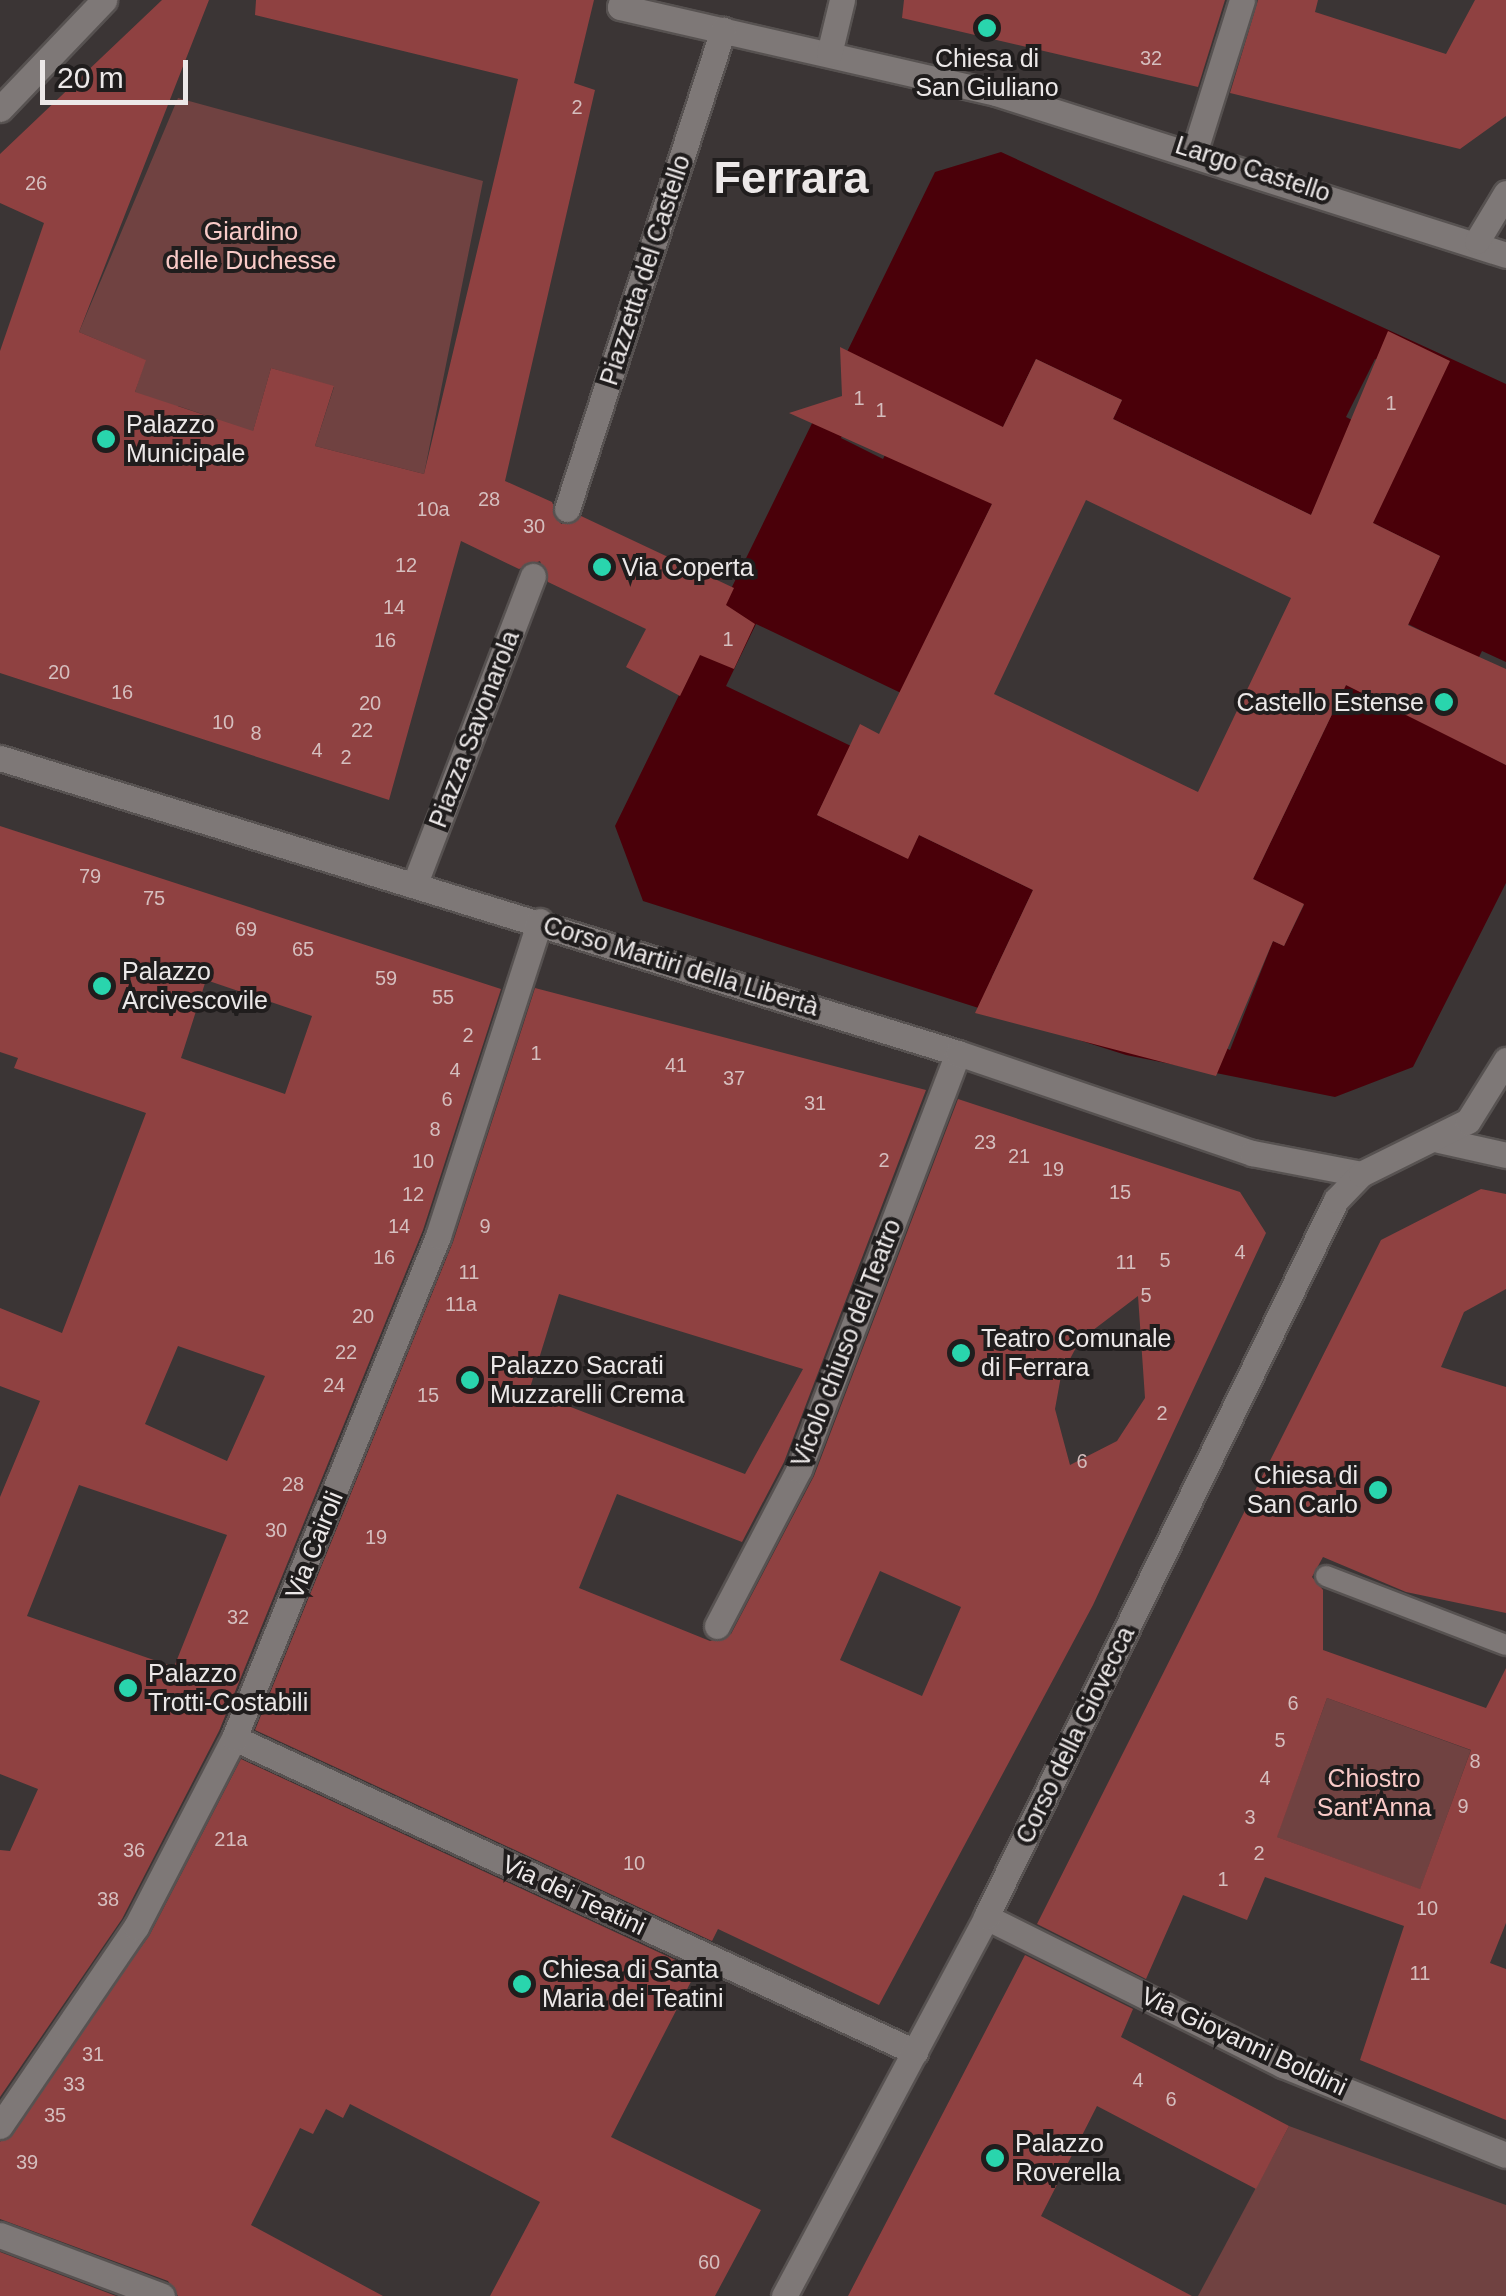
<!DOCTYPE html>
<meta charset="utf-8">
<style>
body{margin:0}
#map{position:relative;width:1506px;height:2296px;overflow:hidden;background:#3b3535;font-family:Helvetica,sans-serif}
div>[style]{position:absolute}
.green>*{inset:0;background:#704241;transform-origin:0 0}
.water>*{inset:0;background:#4a0009}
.building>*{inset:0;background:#8f4141}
.roads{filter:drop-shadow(2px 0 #575251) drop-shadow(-2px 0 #575251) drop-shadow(0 2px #575251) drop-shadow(0 -2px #575251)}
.service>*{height:20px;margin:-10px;padding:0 10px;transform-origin:10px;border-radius:10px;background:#7e7877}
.pedestrian>*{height:25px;margin:-12.5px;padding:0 12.5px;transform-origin:12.5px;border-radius:12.5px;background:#7e7877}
.minor>*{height:25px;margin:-12.5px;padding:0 12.5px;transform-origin:12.5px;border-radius:12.5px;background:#7e7877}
.tertiary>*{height:25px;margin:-12.5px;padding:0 12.5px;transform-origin:12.5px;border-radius:12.5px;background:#7e7877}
.dots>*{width:28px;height:28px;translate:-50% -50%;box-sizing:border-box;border:5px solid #201d1d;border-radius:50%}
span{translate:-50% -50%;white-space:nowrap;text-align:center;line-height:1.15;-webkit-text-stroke:8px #201d1d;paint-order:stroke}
.number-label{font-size:20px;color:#d5bebe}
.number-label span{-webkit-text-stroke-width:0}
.poi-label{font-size:25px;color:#ece8e8}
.left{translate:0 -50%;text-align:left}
.right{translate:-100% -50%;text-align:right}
.street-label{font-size:25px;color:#ece8e8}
.park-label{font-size:25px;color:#facbc8}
.town-label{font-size:45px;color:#ece8e8;font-weight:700}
.scale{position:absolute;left:40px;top:60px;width:148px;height:45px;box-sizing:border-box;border:5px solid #ece8e8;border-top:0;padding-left:12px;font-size:30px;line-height:35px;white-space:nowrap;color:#ece8e8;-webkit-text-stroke:8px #201d1d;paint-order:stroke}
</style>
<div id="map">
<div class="green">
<div style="clip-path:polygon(178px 98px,483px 181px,424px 474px,315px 446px,334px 387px,271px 368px,242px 470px,206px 458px,217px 419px,178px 406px,168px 432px,126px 421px,145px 360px,79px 332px)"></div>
<div style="left:1327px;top:1698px;width:153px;height:148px;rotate:20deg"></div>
<div style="clip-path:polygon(1289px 2126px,1506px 2205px,1506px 2296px,1198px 2296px)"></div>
</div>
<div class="water">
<div style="clip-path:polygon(evenodd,1001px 152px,1506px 384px,1506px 662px,1482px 651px,1442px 732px,1506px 765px,1506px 883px,1413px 1067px,1335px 1097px,1126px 1055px,643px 901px,615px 826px,819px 409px,853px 412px,841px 438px,883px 459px,903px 419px,845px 356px,935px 172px,1001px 152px,1036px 359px,1122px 400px,1113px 419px,1311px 515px,1336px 462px,1373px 523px,1440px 556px,1408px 624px,1434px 637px,1398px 710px,1346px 685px,1253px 879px,1304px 905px,1284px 946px,1273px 941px,1230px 1050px,1140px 1005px,992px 977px,1033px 890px,919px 835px,907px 858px,817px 815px,851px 746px,726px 686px,756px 624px,901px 693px,992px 504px,1003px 427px,1036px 359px,1001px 152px,1375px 359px,1436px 390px,1406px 447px,1346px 417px,1375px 359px)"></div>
</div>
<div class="building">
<div style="clip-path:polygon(162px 0,209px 0,79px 332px,146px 360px,135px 392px,253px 431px,271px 368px,334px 386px,315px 446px,424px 474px,518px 79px,255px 15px,256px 0,594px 0,574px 83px,595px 90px,505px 481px,552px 502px,561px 524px,581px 516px,734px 588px,726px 605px,755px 624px,734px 669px,700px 655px,680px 696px,626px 667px,646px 629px,548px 582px,540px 561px,519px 569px,461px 541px,389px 800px,0 673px,0 351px,44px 223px,0 203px,0 154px)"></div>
<div style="clip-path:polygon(904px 0,1225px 0,1198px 87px,902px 18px)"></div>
<div style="clip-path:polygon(1258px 0,1318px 0,1315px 12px,1446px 54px,1475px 0,1506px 0,1506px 116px,1460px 149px,1230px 93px)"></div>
<div style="clip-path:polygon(evenodd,1388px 331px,1450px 361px,1373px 523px,1440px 556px,1408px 625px,1506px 669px,1506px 765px,1346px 685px,1253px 879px,1304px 904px,1284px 946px,1273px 941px,1216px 1076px,975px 1013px,1033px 890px,919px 835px,908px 859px,817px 815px,860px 724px,879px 734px,992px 504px,789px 413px,842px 396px,840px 347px,1003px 427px,1036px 359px,1122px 400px,1113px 419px,1311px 515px,1388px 331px,1086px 500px,1291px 598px,1198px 792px,994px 694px,1086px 500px)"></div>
<div style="clip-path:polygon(evenodd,0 826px,501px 989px,423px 1230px,219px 1731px,122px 1919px,0 2097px,0 1850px,10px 1851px,38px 1789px,0 1774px,0 1497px,40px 1401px,0 1386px,0 1308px,62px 1333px,146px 1113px,14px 1068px,18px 1058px,0 1052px,0 826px,206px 980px,312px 1016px,285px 1094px,181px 1058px,206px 980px,0 826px,178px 1346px,265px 1376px,227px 1461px,145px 1424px,178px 1346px,0 826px,79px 1485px,227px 1535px,174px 1667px,27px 1616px,79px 1485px)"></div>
<div style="clip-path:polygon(evenodd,535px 988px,926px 1090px,784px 1462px,742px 1542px,617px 1494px,579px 1588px,710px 1641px,731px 1634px,814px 1476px,958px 1099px,1240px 1192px,1266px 1233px,1093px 1605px,879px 2005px,718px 1929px,712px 1941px,255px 1730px,453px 1242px,535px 988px,559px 1294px,803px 1369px,745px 1474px,529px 1391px,559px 1294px,535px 988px,1138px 1296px,1145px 1398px,1117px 1441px,1070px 1465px,1055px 1409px,1061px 1376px,1080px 1340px,1138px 1296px,535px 988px,880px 1571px,961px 1607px,922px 1696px,840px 1660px,880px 1571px)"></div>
<div style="clip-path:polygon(evenodd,1481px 1189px,1506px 1194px,1506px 1289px,1464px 1312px,1441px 1367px,1506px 1387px,1506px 1613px,1406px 1592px,1323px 1557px,1312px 1577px,1323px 1590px,1323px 1650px,1486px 1708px,1506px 1668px,1506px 1923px,1490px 1963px,1506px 1969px,1506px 2120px,1360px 2060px,1404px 1926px,1265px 1877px,1247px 1920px,1183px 1895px,1146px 1979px,1037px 1924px,1381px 1240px,1481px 1189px,1327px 1698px,1471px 1750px,1420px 1889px,1277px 1837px,1327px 1698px)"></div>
<div style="clip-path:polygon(241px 1759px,697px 1970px,611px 2137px,761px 2210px,715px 2296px,490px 2296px,540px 2202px,350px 2104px,343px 2118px,326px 2109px,313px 2134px,300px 2128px,251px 2225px,383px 2296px,178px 2296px,168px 2281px,0 2219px,0 2142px,149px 1936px)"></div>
<div style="clip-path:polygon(1025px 1955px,1133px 2009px,1121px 2037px,1289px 2126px,1256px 2189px,1097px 2106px,1041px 2216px,1192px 2296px,848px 2296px)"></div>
<div style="clip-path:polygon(0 2252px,116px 2296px,0 2296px)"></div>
</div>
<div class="roads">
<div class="service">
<div style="left:1326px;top:1576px;width:193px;rotate:21deg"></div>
</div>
<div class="pedestrian">
<div style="left:622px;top:0;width:7px;rotate:106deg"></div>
<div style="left:620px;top:7px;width:386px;rotate:12.9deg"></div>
<div style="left:829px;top:54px;width:56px;rotate:-76.5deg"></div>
<div style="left:0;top:109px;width:151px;rotate:-46.3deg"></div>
<div style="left:567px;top:509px;width:504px;rotate:-71.96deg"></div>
<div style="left:415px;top:883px;width:329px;rotate:-69deg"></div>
<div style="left:1439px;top:1140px;width:69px;rotate:12.6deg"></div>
<div style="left:717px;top:1626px;width:177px;rotate:-62.4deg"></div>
<div style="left:799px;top:1469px;width:445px;rotate:-69.1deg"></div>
<div style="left:0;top:2235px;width:173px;rotate:20.6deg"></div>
</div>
<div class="minor">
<div style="left:996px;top:93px;width:535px;rotate:17.62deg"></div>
<div style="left:1195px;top:150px;width:157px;rotate:-72.6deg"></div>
<div style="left:1477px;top:241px;width:56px;rotate:-58.9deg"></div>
<div style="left:0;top:758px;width:1002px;rotate:17.12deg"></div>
<div style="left:958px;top:1053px;width:311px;rotate:18.8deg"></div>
<div style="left:1252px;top:1153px;width:111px;rotate:10.9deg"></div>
<div style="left:234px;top:1738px;width:750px;rotate:24.75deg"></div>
<div style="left:986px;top:1917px;width:332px;rotate:26.5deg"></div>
<div style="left:1283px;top:2065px;width:240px;rotate:22deg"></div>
<div style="left:0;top:2126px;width:241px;rotate:-55.7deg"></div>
<div style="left:136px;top:1927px;width:213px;rotate:-62.6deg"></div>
<div style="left:234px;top:1738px;width:542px;rotate:-67.88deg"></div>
<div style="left:438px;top:1236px;width:331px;rotate:-72.1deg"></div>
</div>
<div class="tertiary">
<div style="left:784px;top:2296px;width:429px;rotate:-61.9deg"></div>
<div style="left:986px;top:1917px;width:798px;rotate:-63.98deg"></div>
<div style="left:1336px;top:1200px;width:36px;rotate:-46deg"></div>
<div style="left:1361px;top:1174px;width:119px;rotate:-26.4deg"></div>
<div style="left:1468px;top:1121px;width:72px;rotate:-58.1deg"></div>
</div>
</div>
<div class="dots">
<div style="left:987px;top:28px;background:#29d5ad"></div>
<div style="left:106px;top:439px;background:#29d5ad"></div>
<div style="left:602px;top:567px;background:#29d5ad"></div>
<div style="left:1444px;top:702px;background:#29d5ad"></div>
<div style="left:102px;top:986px;background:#29d5ad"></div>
<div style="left:961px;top:1353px;background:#29d5ad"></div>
<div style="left:470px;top:1380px;background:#29d5ad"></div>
<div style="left:1378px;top:1490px;background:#29d5ad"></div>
<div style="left:128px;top:1688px;background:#29d5ad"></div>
<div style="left:522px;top:1984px;background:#29d5ad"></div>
<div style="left:995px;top:2158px;background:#29d5ad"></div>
</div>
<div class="number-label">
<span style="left:1151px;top:58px">32</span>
<span style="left:577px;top:107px">2</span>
<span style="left:36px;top:183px">26</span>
<span style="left:859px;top:398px">1</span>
<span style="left:1391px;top:403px">1</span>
<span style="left:881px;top:410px">1</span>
<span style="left:489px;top:499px">28</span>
<span style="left:433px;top:509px">10a</span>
<span style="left:534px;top:526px">30</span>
<span style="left:406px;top:565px">12</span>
<span style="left:394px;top:607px">14</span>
<span style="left:728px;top:639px">1</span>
<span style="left:385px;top:640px">16</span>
<span style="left:59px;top:672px">20</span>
<span style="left:122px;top:692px">16</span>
<span style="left:370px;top:703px">20</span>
<span style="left:223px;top:722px">10</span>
<span style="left:362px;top:730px">22</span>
<span style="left:256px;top:733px">8</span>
<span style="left:317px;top:750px">4</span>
<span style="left:346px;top:757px">2</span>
<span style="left:90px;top:876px">79</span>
<span style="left:154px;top:898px">75</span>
<span style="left:246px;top:929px">69</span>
<span style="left:303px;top:949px">65</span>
<span style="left:386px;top:978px">59</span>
<span style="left:443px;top:997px">55</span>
<span style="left:468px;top:1035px">2</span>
<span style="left:536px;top:1053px">1</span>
<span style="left:676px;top:1065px">41</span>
<span style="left:455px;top:1070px">4</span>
<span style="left:734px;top:1078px">37</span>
<span style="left:447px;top:1099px">6</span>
<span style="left:815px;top:1103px">31</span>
<span style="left:435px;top:1129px">8</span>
<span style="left:985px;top:1142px">23</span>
<span style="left:1019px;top:1156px">21</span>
<span style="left:884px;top:1160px">2</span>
<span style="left:423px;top:1161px">10</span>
<span style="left:1053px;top:1169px">19</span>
<span style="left:1120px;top:1192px">15</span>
<span style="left:413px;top:1194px">12</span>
<span style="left:399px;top:1226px">14</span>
<span style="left:485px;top:1226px">9</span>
<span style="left:1240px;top:1252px">4</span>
<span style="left:384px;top:1257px">16</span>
<span style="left:1165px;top:1260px">5</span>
<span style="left:1126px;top:1262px">11</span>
<span style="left:469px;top:1272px">11</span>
<span style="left:1146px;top:1295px">5</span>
<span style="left:461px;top:1304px">11a</span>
<span style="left:363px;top:1316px">20</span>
<span style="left:346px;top:1352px">22</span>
<span style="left:334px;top:1385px">24</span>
<span style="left:428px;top:1395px">15</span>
<span style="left:1162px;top:1413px">2</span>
<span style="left:1082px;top:1461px">6</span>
<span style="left:293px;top:1484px">28</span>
<span style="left:276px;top:1530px">30</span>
<span style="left:376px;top:1537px">19</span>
<span style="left:238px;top:1617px">32</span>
<span style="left:1293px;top:1703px">6</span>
<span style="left:1280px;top:1740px">5</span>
<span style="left:1475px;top:1761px">8</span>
<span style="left:1265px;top:1778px">4</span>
<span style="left:1463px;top:1806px">9</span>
<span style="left:1250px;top:1817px">3</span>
<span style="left:231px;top:1839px">21a</span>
<span style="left:134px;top:1850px">36</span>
<span style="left:1259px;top:1853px">2</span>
<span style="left:634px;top:1863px">10</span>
<span style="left:1223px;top:1879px">1</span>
<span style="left:108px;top:1899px">38</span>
<span style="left:1427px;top:1908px">10</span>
<span style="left:1420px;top:1973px">11</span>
<span style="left:93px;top:2054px">31</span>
<span style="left:1138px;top:2080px">4</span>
<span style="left:74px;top:2084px">33</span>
<span style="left:1171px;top:2099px">6</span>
<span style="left:55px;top:2115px">35</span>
<span style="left:27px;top:2162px">39</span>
<span style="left:709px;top:2262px">60</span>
</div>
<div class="poi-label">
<span style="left:987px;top:73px">Chiesa di<br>San Giuliano</span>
<span class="left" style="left:126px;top:439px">Palazzo<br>Municipale</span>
<span class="left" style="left:622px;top:567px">Via Coperta</span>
<span class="right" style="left:1424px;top:702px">Castello Estense</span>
<span class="left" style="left:122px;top:986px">Palazzo<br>Arcivescovile</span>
<span class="left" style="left:981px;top:1353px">Teatro Comunale<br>di Ferrara</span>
<span class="left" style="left:490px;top:1380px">Palazzo Sacrati<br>Muzzarelli Crema</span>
<span class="right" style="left:1358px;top:1490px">Chiesa di<br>San Carlo</span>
<span class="left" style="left:148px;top:1688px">Palazzo<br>Trotti-Costabili</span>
<span class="left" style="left:542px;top:1984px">Chiesa di Santa<br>Maria dei Teatini</span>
<span class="left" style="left:1015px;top:2158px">Palazzo<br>Roverella</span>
</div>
<div class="street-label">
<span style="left:1253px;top:169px;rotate:18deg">Largo Castello</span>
<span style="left:645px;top:270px;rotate:-72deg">Piazzetta del Castello</span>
<span style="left:474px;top:729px;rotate:-69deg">Piazza Savonarola</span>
<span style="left:681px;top:966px;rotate:17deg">Corso Martiri della Libertà</span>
<span style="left:846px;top:1343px;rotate:-69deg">Vicolo chiuso del Teatro</span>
<span style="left:314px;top:1545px;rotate:-68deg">Via Cairoli</span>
<span style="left:1075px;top:1735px;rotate:-64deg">Corso della Giovecca</span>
<span style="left:574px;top:1895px;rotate:25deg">Via dei Teatini</span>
<span style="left:1244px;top:2041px;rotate:25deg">Via Giovanni Boldini</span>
</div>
<div class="park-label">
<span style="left:251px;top:246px">Giardino<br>delle Duchesse</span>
<span style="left:1374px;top:1793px">Chiostro<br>Sant'Anna</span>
</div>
<div class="town-label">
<span style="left:791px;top:178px">Ferrara</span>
</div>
<div class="scale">20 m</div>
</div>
